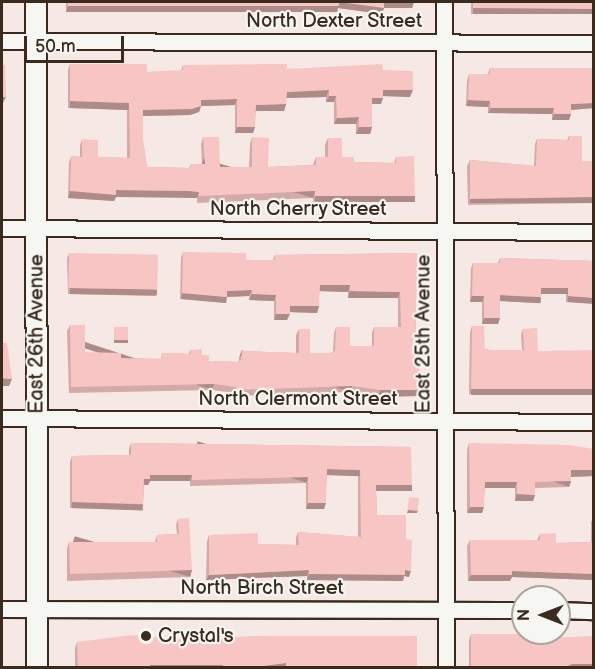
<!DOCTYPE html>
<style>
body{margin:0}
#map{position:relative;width:595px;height:669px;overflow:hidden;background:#f6e8e4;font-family:"Balsamiq Sans",sans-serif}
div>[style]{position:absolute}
.roads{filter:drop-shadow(2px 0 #3b2a1e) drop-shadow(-2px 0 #3b2a1e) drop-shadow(0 2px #3b2a1e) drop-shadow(0 -2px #3b2a1e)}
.minor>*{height:15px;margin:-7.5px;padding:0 7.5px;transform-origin:7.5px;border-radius:7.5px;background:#f6f6f2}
.tertiary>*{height:20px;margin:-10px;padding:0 10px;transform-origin:10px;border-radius:10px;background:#f6f6f2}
.wall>*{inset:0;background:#d4aaa9;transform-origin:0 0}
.shaded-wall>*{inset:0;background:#ad8b89;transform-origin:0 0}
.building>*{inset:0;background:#f7c6c4;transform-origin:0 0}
.dots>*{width:16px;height:16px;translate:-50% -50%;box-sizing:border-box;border:3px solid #f6f6f2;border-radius:50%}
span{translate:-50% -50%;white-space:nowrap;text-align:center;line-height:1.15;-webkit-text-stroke:4.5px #f6f6f2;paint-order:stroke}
.street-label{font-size:20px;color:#3b2a1e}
.poi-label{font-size:20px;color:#3b2a1e}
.left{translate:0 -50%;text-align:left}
.frame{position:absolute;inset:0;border:3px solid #3b2a1e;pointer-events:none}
.north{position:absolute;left:511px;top:585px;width:60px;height:60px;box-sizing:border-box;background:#f6f6f2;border:2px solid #aba49d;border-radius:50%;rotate:270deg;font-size:16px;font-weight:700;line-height:24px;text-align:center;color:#3b2a1e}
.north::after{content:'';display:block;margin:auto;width:21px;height:27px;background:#3b2a1e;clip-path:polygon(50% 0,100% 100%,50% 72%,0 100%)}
.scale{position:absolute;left:24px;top:36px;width:100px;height:27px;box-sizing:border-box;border:3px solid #3b2a1e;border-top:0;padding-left:8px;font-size:18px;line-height:21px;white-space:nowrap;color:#3b2a1e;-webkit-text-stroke:4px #f6f6f2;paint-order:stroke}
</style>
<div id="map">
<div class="roads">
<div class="minor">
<div style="left:444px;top:2px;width:666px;rotate:89.83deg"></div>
<div style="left:2px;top:41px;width:592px;rotate:0.19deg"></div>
<div style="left:2px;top:228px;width:592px;rotate:0.39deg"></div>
<div style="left:2px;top:418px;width:592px;rotate:0.39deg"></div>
<div style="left:2px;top:609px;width:521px;rotate:0.11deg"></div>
<div style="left:559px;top:610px;width:35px;rotate:2deg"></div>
</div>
<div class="tertiary">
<div style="left:36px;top:2px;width:666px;rotate:89.91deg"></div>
</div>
</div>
<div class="wall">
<div style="clip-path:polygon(66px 2px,414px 2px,412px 8px,384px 8px,382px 14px,338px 8px,337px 12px,66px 12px)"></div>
<div style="left:471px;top:2px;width:123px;height:12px"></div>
<div style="clip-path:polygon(70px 64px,147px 72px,181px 71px,183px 65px,287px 69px,383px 70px,410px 97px,383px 96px,381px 104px,372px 104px,372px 127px,370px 134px,356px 134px,356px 124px,334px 124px,334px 102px,326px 102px,326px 97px,286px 98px,286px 104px,284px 111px,256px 111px,253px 133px,235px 133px,235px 105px,201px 106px,199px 112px,190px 115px,143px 116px,143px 140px,147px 167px,189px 168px,191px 164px,202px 164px,201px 144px,203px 137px,220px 167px,249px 167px,250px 144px,252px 137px,268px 167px,313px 165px,316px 157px,325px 157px,325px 144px,328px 138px,342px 157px,354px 162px,394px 163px,396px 157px,413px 202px,313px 202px,313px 198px,197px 203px,197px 198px,188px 197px,116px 197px,114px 201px,68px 198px,69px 163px,71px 156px,80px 157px,80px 146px,82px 139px,98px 157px,127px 158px,127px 110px,68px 108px,68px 70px)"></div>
<div style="clip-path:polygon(490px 68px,594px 68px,594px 108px,571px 110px,571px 114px,569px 120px,552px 120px,552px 114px,488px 113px,488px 107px,466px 106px,467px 80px,469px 74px,488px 74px)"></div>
<div style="clip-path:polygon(569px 136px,582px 161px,594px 161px,594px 203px,468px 205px,467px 166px,470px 160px,534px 166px,535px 144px,537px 139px,567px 140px)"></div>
<div style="clip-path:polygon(183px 252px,246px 260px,273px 260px,275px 255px,417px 253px,415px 359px,417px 396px,378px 397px,350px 392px,234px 396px,234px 393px,212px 390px,69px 393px,67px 331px,70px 325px,85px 352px,121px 358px,161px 359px,162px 353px,189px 354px,190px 350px,202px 355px,209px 361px,237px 362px,239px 361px,239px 357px,242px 351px,296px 353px,296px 335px,299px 329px,310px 353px,330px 353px,333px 352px,334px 333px,336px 327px,350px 346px,372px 346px,372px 333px,374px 327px,398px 327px,398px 298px,348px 298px,348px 292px,319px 291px,319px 306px,317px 313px,290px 312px,287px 320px,274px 320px,274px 301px,249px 300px,249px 296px,227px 297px,225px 303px,180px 299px,181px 258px)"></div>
<div style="clip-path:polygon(69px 253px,157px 290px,155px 296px,68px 294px,67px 259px)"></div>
<div style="clip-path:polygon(500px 258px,594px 261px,594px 304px,566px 302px,566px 294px,541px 294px,539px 303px,500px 301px,498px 324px,482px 324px,482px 302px,470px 302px,471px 268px,473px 263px,498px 263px)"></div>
<div style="clip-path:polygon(472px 326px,485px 349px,490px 350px,522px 350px,521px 335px,523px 329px,538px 351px,469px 395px,470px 332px)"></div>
<div style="clip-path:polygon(131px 443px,411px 447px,410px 491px,376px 491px,377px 515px,406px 539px,409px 577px,404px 576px,403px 581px,307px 580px,307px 576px,206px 580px,207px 541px,209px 535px,258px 544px,296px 545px,296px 538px,298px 532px,358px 537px,358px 476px,327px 475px,324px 509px,306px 509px,306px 483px,190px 486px,190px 481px,150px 481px,148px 485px,144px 485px,143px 504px,141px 510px,70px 508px,70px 462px,72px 456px,129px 455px,129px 449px)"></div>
<div style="clip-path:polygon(469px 443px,594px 476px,571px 477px,571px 481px,569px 487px,535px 488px,533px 501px,515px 501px,515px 488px,485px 488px,482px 513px,467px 513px,467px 450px)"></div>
<div style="clip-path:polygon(594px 516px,594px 580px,512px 577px,510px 581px,468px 581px,467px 546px,470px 540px,537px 540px,540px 534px,556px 543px,591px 542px,591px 522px)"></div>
<div style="clip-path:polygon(178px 519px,192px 570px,190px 577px,67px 581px,67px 549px,69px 542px,155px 542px,157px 535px,177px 534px,176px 525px)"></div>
<div style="clip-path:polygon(471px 634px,544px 638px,594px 668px,469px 668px,469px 640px)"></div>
<div style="clip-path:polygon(222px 638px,417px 668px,75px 668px,75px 648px,77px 642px,220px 643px)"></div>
</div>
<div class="shaded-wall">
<div style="clip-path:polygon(339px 2px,414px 2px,412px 8px,384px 8px,382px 14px,338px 8px,337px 12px,66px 12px,68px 6px)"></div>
<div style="left:473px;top:8px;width:121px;height:6px"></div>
<div style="clip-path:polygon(329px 90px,326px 97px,284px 98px,287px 92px)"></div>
<div style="clip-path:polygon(383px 90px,413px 90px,410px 97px,381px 96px)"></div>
<div style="clip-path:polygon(329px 96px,336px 96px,334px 102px,326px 102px)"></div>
<div style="clip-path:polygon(2px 97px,6px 97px,3px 103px,2px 103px)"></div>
<div style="clip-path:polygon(372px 98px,383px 98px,381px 104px,369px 104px)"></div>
<div style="clip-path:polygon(237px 99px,235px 105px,201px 106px,199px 112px,190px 115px,141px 116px,143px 110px,201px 100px)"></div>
<div style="clip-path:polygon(468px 100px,490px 101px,488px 107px,466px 106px)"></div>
<div style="left:70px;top:101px;width:59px;height:7px;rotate:2deg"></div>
<div style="clip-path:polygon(594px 103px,594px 108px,569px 110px,571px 104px)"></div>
<div style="clip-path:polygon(286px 104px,284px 111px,253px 111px,256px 105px)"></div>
<div style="clip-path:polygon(491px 108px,554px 108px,552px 114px,488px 113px)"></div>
<div style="clip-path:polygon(554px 114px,571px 114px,569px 120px,552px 120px)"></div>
<div style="clip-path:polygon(359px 117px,356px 124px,334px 124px,337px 118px)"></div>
<div style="clip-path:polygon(237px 127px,255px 127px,253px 133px,235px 133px)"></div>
<div style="clip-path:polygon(359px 127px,372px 127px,370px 134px,356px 134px)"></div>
<div style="clip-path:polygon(116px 190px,190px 191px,199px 192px,197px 198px,116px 197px,114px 201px,68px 198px,70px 191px)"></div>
<div style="left:315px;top:191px;width:7px;height:116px;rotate:106deg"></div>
<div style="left:315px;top:196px;width:100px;height:6px"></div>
<div style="left:594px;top:197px;width:6px;height:124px;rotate:90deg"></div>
<div style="clip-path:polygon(320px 285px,350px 285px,348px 292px,317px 291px)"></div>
<div style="left:70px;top:288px;width:87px;height:6px;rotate:1deg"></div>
<div style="left:541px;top:288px;width:27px;height:6px"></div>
<div style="clip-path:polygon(252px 290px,249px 296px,225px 297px,227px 291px)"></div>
<div style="clip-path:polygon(350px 291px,400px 292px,398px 298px,348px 298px)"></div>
<div style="left:182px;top:293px;width:45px;height:6px;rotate:5deg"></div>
<div style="clip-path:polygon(252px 294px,276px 295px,274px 301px,249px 300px)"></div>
<div style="left:500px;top:295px;width:41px;height:6px;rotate:3deg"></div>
<div style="clip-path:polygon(472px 296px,484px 296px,482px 302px,470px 302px)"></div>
<div style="left:568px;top:296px;width:26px;height:6px;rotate:4deg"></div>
<div style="clip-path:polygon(290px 306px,319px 306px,317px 313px,287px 312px)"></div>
<div style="clip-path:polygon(276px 314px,290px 314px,287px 320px,274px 320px)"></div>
<div style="clip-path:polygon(484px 318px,500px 318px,498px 324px,482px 324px)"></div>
<div style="left:114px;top:340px;width:14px;height:3px"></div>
<div style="clip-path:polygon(2px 378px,12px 379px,9px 386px,2px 386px)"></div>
<div style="left:214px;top:384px;width:6px;height:143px;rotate:108deg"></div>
<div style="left:352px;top:386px;width:6px;height:116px;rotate:108deg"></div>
<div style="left:471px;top:389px;width:123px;height:6px"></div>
<div style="clip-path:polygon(380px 390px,419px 390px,417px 396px,378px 397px)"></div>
<div style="left:327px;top:469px;width:33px;height:6px;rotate:2deg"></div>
<div style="clip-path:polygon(571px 470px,594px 470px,594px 476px,568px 477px)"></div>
<div style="clip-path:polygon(150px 475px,192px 475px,190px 481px,150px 481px,148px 485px,142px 485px,144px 479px)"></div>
<div style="left:308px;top:477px;width:6px;height:116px;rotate:108deg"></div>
<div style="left:571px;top:481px;width:6px;height:36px;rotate:108deg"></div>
<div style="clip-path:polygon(485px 482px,517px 482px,515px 488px,482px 488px)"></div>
<div style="left:376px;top:485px;width:36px;height:6px"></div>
<div style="clip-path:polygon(517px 494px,535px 495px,533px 501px,515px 501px)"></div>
<div style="left:72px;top:502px;width:71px;height:6px;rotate:2deg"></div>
<div style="clip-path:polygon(308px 503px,326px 503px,324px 509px,306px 509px)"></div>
<div style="clip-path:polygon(470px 507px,484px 507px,482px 513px,467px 513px)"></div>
<div style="clip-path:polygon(408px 510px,418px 510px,417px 513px,407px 513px)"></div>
<div style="left:192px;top:570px;width:7px;height:122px;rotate:106deg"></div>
<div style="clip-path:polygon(309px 570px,307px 576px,206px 580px,209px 575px)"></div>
<div style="clip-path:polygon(405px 570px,411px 571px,409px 577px,404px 576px,403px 581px,307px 580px,309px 574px)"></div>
<div style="clip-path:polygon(512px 571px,594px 574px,594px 580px,512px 577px,510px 581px,468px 581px,471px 575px)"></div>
<div style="clip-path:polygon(286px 663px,285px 668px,245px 668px)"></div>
<div style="clip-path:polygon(572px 664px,594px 664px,594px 668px,566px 668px,567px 666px)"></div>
<div style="left:150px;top:665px;width:73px;height:3px"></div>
</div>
<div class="building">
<div style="clip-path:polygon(68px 2px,414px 2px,384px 2px,384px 8px,339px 2px,339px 6px,68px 6px)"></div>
<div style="clip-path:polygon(473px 2px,594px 2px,594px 9px,473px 8px)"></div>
<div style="clip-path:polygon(70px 64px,147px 64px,147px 72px,183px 70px,183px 65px,268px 64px,287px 64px,287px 69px,382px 64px,383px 70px,413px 71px,413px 90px,383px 90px,383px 98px,372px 98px,372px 127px,359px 127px,359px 117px,337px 118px,336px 96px,329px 96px,329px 90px,287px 92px,286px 104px,256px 105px,255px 127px,237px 127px,237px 99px,201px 100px,201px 106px,192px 109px,143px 110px,143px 140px,147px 167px,190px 168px,191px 164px,205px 164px,203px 137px,219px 137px,220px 167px,252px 167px,252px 137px,269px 138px,268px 167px,316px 165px,316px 157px,328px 157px,328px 138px,342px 138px,342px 157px,354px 157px,354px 162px,396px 163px,396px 157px,414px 156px,415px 196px,315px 196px,315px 191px,199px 196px,199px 192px,190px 191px,116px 190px,116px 195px,70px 191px,71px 156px,82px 157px,82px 139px,98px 140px,98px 157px,130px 158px,129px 103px,70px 101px)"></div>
<div style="clip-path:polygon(2px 65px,5px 65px,6px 97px,2px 97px)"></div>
<div style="clip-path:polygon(490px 68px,594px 68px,594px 103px,571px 104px,571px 114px,554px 114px,554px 108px,491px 108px,490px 101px,468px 100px,469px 74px,490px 74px)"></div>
<div style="clip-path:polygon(569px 136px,582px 136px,582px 161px,594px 161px,594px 197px,470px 199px,470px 160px,536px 166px,537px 139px,569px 140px)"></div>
<div style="clip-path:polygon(183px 252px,246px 253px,246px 260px,275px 260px,275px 255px,417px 253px,415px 359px,419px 359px,419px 390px,380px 390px,352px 386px,236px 390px,236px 387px,214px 384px,71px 387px,70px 325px,85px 325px,85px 352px,121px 353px,121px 358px,162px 359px,162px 353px,191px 354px,190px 350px,202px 349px,202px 355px,209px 355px,209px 361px,237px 362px,241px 360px,242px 351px,299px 353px,299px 329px,310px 329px,310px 353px,330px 353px,335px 351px,336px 327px,350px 327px,350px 346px,374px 346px,374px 327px,401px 327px,400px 292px,350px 291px,350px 285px,320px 285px,319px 306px,290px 306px,290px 314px,276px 314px,276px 295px,252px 294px,252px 290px,227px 291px,227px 297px,182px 293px)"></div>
<div style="left:69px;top:253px;width:89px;height:35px;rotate:1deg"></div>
<div style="clip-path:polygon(500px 258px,594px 261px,594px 298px,568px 296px,568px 288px,541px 288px,541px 297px,500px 295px,500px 318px,484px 318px,484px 296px,472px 296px,473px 263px,500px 263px)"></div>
<div style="clip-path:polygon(472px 326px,484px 326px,485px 349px,490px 350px,524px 350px,523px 329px,537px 328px,538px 351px,594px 350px,594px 389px,471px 389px)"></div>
<div style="left:114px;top:327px;width:14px;height:13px"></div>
<div style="clip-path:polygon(2px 343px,7px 343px,12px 379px,2px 378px)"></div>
<div style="clip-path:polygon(131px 443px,411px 447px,412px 485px,376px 485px,377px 515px,406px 515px,406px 539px,412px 540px,411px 571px,405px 570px,405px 575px,309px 574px,309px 570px,209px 575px,209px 535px,258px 533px,258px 544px,299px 545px,298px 532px,361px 537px,360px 470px,327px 469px,326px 503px,308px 503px,308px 477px,192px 480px,192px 475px,150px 475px,150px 479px,144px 479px,143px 504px,72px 502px,72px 456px,131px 455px)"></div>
<div style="clip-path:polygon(469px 443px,570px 445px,594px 449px,594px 470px,571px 470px,571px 481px,535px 482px,535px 495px,517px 494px,517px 482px,485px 482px,484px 507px,470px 507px)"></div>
<div style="left:409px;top:497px;width:10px;height:13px;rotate:6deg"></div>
<div style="clip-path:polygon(189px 518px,192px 570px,70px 574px,69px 542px,157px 542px,157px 535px,179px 534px,178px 519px)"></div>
<div style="clip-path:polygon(594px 519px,594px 574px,512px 571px,512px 575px,471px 575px,470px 540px,540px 540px,540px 534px,556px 533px,556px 543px,593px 542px)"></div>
<div style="clip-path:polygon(471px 634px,544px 634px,544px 638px,594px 636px,594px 664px,572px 664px,567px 666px,567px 668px,471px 668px)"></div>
<div style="clip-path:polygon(132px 635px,222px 643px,222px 638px,254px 636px,417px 636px,417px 668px,286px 668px,286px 663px,245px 668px,223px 668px,223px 665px,150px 665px,150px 668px,78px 668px,77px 642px)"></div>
</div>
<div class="dots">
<div style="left:146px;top:636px;background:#3b2a1e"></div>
</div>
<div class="street-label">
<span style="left:334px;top:21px">North Dexter Street</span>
<span style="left:298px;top:209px">North Cherry Street</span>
<span style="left:37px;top:334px;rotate:-90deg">East 26th Avenue</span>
<span style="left:424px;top:334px;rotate:-90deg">East 25th Avenue</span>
<span style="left:298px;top:399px">North Clermont Street</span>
<span style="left:262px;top:588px">North Birch Street</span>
</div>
<div class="poi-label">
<span class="left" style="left:158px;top:636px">Crystal's</span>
</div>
<div class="frame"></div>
<div class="north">N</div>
<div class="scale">50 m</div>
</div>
